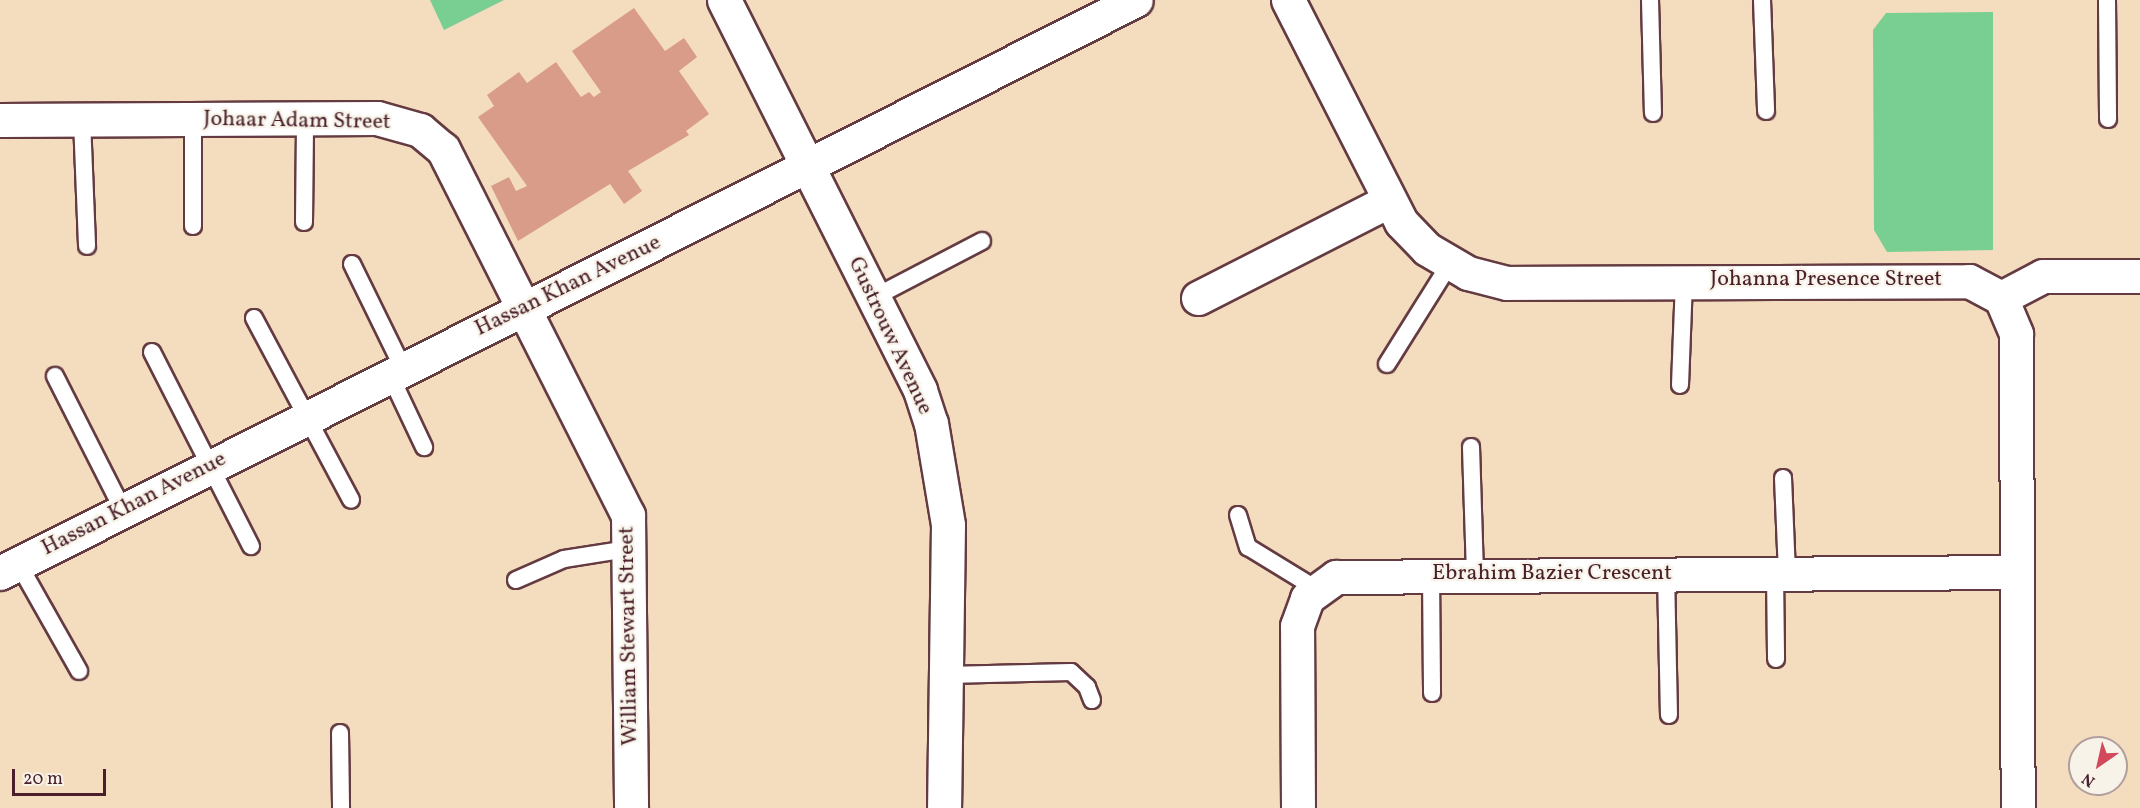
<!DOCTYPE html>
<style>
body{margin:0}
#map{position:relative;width:2140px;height:808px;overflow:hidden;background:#f4dcbf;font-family:Vollkorn,serif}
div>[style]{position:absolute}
.green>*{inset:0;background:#79ce92}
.building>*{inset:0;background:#d99c88}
.roads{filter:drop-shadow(2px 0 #643b41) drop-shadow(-2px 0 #643b41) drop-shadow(0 2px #643b41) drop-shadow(0 -2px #643b41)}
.lane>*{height:16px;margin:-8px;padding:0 8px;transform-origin:8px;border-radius:8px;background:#fff}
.street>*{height:33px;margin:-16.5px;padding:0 16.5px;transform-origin:16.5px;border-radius:16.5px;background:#fff}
span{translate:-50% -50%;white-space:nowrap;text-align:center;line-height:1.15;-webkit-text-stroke:4.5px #f7f3e8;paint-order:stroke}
.street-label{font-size:22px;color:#4a1f2b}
.north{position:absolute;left:2068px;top:736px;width:60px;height:60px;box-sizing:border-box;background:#f7f3e8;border:2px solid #b29e9c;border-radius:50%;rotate:214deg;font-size:16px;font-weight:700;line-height:24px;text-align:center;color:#4a1f2b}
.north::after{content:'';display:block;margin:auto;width:21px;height:27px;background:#d1495b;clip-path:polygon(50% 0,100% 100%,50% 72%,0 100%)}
.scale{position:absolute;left:12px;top:769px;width:94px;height:27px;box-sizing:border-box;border:3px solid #4a1f2b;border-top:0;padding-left:8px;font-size:18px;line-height:21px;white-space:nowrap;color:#4a1f2b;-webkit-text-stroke:4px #f7f3e8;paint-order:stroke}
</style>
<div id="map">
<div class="green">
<div style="clip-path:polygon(430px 0,504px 0,444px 30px)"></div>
<div style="clip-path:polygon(1993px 12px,1993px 250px,1887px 252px,1874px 230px,1873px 30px,1886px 13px)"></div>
</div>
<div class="building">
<div style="clip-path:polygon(634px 8px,665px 51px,684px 38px,697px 57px,679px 71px,709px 114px,686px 131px,689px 135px,628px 171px,642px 191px,624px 204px,610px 184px,518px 241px,491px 186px,509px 177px,516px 191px,527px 186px,478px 117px,494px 106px,487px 95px,519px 72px,527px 83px,556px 62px,581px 97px,589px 92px,594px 97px,601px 92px,572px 51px)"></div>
</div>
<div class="roads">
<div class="lane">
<div style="left:1650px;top:0;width:113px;rotate:88.5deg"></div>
<div style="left:1762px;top:0;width:111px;rotate:87.9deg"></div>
<div style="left:2107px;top:0;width:119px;rotate:89.5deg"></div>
<div style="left:82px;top:120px;width:126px;rotate:87.7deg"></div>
<div style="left:304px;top:222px;width:103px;rotate:-89.4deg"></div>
<div style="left:193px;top:226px;width:107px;rotate:-90deg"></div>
<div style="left:352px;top:264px;width:116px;rotate:63.9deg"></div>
<div style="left:873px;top:298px;width:123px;rotate:-27.6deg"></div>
<div style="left:254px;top:318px;width:206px;rotate:61.9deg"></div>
<div style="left:152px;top:352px;width:218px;rotate:63deg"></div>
<div style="left:1387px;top:364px;width:117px;rotate:-57.9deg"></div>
<div style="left:390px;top:375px;width:80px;rotate:64.7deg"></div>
<div style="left:55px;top:376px;width:148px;rotate:63.1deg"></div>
<div style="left:1680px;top:385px;width:104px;rotate:-87.8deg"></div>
<div style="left:1471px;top:447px;width:127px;rotate:88.2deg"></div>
<div style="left:1783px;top:478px;width:95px;rotate:87.6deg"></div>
<div style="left:1238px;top:515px;width:34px;rotate:73deg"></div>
<div style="left:1248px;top:547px;width:79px;rotate:31.5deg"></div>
<div style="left:18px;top:563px;width:124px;rotate:60.5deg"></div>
<div style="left:1666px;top:573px;width:142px;rotate:88.8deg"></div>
<div style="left:1775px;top:573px;width:86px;rotate:89.3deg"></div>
<div style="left:1431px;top:574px;width:119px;rotate:89.5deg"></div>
<div style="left:516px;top:580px;width:52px;rotate:-23.6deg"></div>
<div style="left:564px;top:559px;width:65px;rotate:-8.9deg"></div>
<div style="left:946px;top:675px;width:125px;rotate:-1.4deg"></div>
<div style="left:1071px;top:672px;width:22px;rotate:43deg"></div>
<div style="left:1087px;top:687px;width:14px;rotate:69deg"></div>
<div style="left:340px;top:733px;width:75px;rotate:89.2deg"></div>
</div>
<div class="street">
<div style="left:724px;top:0;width:436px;rotate:63.3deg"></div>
<div style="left:920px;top:390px;width:35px;rotate:72deg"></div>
<div style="left:931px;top:423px;width:103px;rotate:80.5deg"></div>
<div style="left:948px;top:525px;width:283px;rotate:90.8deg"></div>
<div style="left:1288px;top:0;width:249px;rotate:63deg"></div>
<div style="left:1401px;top:222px;width:37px;rotate:46deg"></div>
<div style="left:1427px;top:249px;width:48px;rotate:30.3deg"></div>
<div style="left:1468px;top:273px;width:40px;rotate:14.4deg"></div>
<div style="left:1507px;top:283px;width:462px;rotate:-0.2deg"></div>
<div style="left:1969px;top:281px;width:36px;rotate:28deg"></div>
<div style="left:2001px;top:298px;width:39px;rotate:67deg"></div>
<div style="left:2016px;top:334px;width:474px;rotate:89.8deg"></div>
<div style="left:0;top:120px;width:377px;rotate:-0.3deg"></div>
<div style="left:377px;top:118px;width:45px;rotate:15.6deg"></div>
<div style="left:420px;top:130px;width:30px;rotate:40deg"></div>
<div style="left:443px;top:149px;width:410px;rotate:63.2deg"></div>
<div style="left:628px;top:515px;width:293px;rotate:89.4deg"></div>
<div style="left:1198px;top:298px;width:213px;rotate:-27deg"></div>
<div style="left:2001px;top:298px;width:47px;rotate:-27.6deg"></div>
<div style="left:2043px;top:276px;width:97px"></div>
<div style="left:0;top:573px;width:1272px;rotate:-26.77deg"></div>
<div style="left:1298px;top:808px;width:182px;rotate:-90.3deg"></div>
<div style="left:1297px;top:626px;width:30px;rotate:-70deg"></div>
<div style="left:1307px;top:598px;width:36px;rotate:-36deg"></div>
<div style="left:1336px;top:577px;width:681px;rotate:-0.42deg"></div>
</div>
</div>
<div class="street-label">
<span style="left:297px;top:121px;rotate:1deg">Johaar Adam Street</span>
<span style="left:1826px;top:280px">Johanna Presence Street</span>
<span style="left:568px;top:286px;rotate:-26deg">Hassan Khan Avenue</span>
<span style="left:890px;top:336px;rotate:65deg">Gustrouw Avenue</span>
<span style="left:134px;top:504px;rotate:-27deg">Hassan Khan Avenue</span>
<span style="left:1552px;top:574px">Ebrahim Bazier Crescent</span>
<span style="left:629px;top:636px;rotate:-91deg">William Stewart Street</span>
</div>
<div class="north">N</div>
<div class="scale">20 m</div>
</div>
